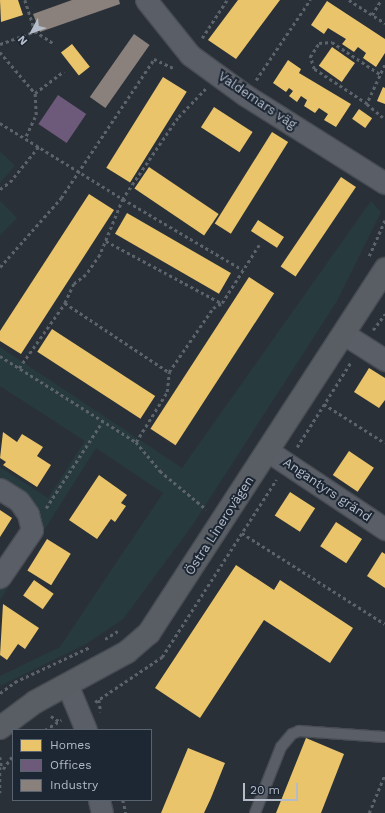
<!DOCTYPE html>
<meta charset="utf-8">
<style>
body{margin:0}
#map{position:relative;width:385px;height:813px;overflow:hidden;background:#2a3038;font-family:"Work Sans",sans-serif}
div>[style]{position:absolute}
.green>*{inset:0;background:#273a3e}
.homes>*{inset:0;background:#e9c46a;transform-origin:0 0}
.offices>*{inset:0;background:#6d597a;transform-origin:0 0}
.industry>*{inset:0;background:#8a817c;transform-origin:0 0}
.path>*{height:2.5px;margin-top:-1.25px;transform-origin:0;background:repeating-linear-gradient(90deg,#5d636a 0 3px,transparent 0 6px)}
.roads{filter:drop-shadow(1px 0 #484c53) drop-shadow(-1px 0 #484c53) drop-shadow(0 1px #484c53) drop-shadow(0 -1px #484c53)}
.lane>*{height:10px;margin:-5px;padding:0 5px;transform-origin:5px;border-radius:5px;background:#5a5e66}
.street>*{height:21px;margin:-10.5px;padding:0 10.5px;transform-origin:10.5px;border-radius:10.5px;background:#5a5e66}
.secondary>*{height:22px;margin:-11px;padding:0 11px;transform-origin:11px;border-radius:11px;background:#595d64}
span{translate:-50% -50%;white-space:nowrap;text-align:center;line-height:1.15;-webkit-text-stroke:4px #1d2633;paint-order:stroke}
.street-label{font-size:13px;color:#b4bcc9}
.legend{position:absolute;left:12px;top:729px;width:140px;height:72px;box-sizing:border-box;background:#1d2633;border:1px solid #59626f;margin:0;padding:5px 7px;list-style:none;font-size:12px;color:#b4bcc9}
.legend li{display:flex;align-items:center;gap:8px;height:20px}
.legend b{width:20px;border:1px solid #59626f}
.north{position:absolute;left:12px;top:12px;width:40px;height:40px;-webkit-text-stroke:3px #1d2633;paint-order:stroke;rotate:229deg;font-size:11px;font-weight:700;line-height:16px;text-align:center;color:#b4bcc9}
.north::after{content:'';display:block;margin:auto;width:14px;height:18px;background:#b4bcc9;clip-path:polygon(50% 0,100% 100%,50% 72%,0 100%)}
.scale{position:absolute;left:243px;top:783px;width:55px;height:18px;box-sizing:border-box;border:2px solid #b4bcc9;border-top:0;padding-left:5px;font-size:12px;line-height:14px;white-space:nowrap;color:#b4bcc9;-webkit-text-stroke:3px #1d2633;paint-order:stroke}
</style>
<div id="map">
<div class="green">
<div style="clip-path:polygon(1px 152px,15px 166px,0 183px,0 153px)"></div>
<div style="clip-path:polygon(0 201px,17px 218px,0 235px)"></div>
<div style="clip-path:polygon(371px 201px,381px 212px,337px 301px,192px 526px,123px 619px,86px 644px,0 686px,0 676px,60px 647px,163px 493px,96px 448px,0 600px,0 564px,23px 529px,20px 510px,0 497px,0 467px,48px 498px,85px 441px,0 386px,0 347px,182px 468px)"></div>
</div>
<div class="homes">
<div style="clip-path:polygon(0 0,18px 0,23px 15px,1px 22px)"></div>
<div style="clip-path:polygon(238px 0,280px 0,236px 59px,208px 40px)"></div>
<div style="clip-path:polygon(327px 1px,385px 39px,385px 53px,376px 67px,363px 58px,366px 53px,358px 47px,354px 52px,342px 44px,346px 39px,328px 28px,324px 34px,311px 25px)"></div>
<div style="left:72px;top:44px;width:29px;height:14px;rotate:52deg"></div>
<div style="left:332px;top:47px;width:28px;height:23px;rotate:35deg"></div>
<div style="clip-path:polygon(288px 60px,301px 69px,299px 73px,351px 104px,336px 127px,324px 120px,328px 114px,319px 108px,315px 113px,304px 106px,307px 100px,301px 96px,297px 102px,289px 96px,293px 91px,289px 88px,286px 92px,273px 83px)"></div>
<div style="left:163px;top:77px;width:28px;height:107px;rotate:32deg"></div>
<div style="clip-path:polygon(383px 87px,385px 88px,385px 104px,377px 101px)"></div>
<div style="left:214px;top:107px;width:46px;height:24px;rotate:33deg"></div>
<div style="left:359px;top:109px;width:16px;height:12px;rotate:35deg"></div>
<div style="left:272px;top:132px;width:19px;height:108px;rotate:32deg"></div>
<div style="left:149px;top:167px;width:84px;height:26px;rotate:34deg"></div>
<div style="left:341px;top:177px;width:18px;height:108px;rotate:34deg"></div>
<div style="clip-path:polygon(89px 194px,114px 210px,21px 354px,0 341px,0 331px)"></div>
<div style="left:127px;top:213px;width:120px;height:24px;rotate:30deg"></div>
<div style="left:258px;top:220px;width:31px;height:13px;rotate:33deg"></div>
<div style="left:249px;top:277px;width:30px;height:181px;rotate:33deg"></div>
<div style="left:52px;top:329px;width:123px;height:27px;rotate:33deg"></div>
<div style="clip-path:polygon(369px 368px,385px 378px,385px 400px,379px 408px,354px 392px)"></div>
<div style="clip-path:polygon(3px 432px,17px 442px,22px 434px,43px 447px,37px 456px,51px 465px,37px 487px,3px 465px,6px 462px,0 458px)"></div>
<div style="left:349px;top:451px;width:30px;height:29px;rotate:34deg"></div>
<div style="clip-path:polygon(99px 475px,127px 495px,121px 503px,126px 506px,115px 522px,111px 519px,97px 539px,69px 520px)"></div>
<div style="left:290px;top:492px;width:30px;height:28px;rotate:33deg"></div>
<div style="clip-path:polygon(0 510px,12px 518px,0 537px)"></div>
<div style="left:336px;top:522px;width:31px;height:29px;rotate:33deg"></div>
<div style="left:47px;top:539px;width:28px;height:37px;rotate:32deg"></div>
<div style="clip-path:polygon(382px 552px,385px 554px,385px 588px,367px 576px)"></div>
<div style="clip-path:polygon(236px 565px,274px 590px,280px 580px,353px 628px,330px 663px,264px 620px,200px 718px,155px 688px)"></div>
<div style="left:34px;top:580px;width:24px;height:19px;rotate:35deg"></div>
<div style="clip-path:polygon(3px 604px,39px 628px,25px 649px,18px 644px,7px 660px,0 655px)"></div>
<div style="clip-path:polygon(306px 738px,344px 754px,321px 813px,276px 813px)"></div>
<div style="clip-path:polygon(188px 748px,225px 763px,211px 798px,204px 813px,161px 813px)"></div>
</div>
<div class="offices">
<div style="left:58px;top:95px;width:34px;height:35px;rotate:34deg"></div>
</div>
<div class="industry">
<div style="clip-path:polygon(72px 0,119px 0,120px 4px,40px 32px,33px 14px)"></div>
<div style="left:134px;top:34px;width:19px;height:77px;rotate:35deg"></div>
</div>
<div class="path">
<div style="left:25px;top:0;width:33px;rotate:72deg"></div>
<div style="left:349px;top:0;width:43px;rotate:32.6deg"></div>
<div style="left:372px;top:15px;width:17px;rotate:-59deg"></div>
<div style="left:202px;top:38px;width:45px;rotate:-56.7deg"></div>
<div style="left:0;top:44px;width:37px;rotate:-20deg"></div>
<div style="left:35px;top:31px;width:23px;rotate:34deg"></div>
<div style="left:0;top:52px;width:54px;rotate:49.5deg"></div>
<div style="left:385px;top:65px;width:43px;rotate:114.8deg"></div>
<div style="left:367px;top:104px;width:23px;rotate:40deg"></div>
<div style="left:256px;top:80px;width:97px;rotate:-56deg"></div>
<div style="left:206px;top:89px;width:40px;rotate:134deg"></div>
<div style="left:178px;top:118px;width:98px;rotate:124.2deg"></div>
<div style="left:123px;top:199px;width:139px;rotate:30.6deg"></div>
<div style="left:367px;top:104px;width:64px;rotate:-146.6deg"></div>
<div style="left:314px;top:69px;width:13px;rotate:-108deg"></div>
<div style="left:310px;top:57px;width:17px;rotate:-57deg"></div>
<div style="left:319px;top:43px;width:13px;rotate:-4deg"></div>
<div style="left:332px;top:42px;width:58px;rotate:33.7deg"></div>
<div style="left:0;top:123px;width:145px;rotate:31.7deg"></div>
<div style="left:123px;top:199px;width:61px;rotate:112.3deg"></div>
<div style="left:100px;top:255px;width:24px;rotate:125deg"></div>
<div style="left:86px;top:275px;width:15px;rotate:143deg"></div>
<div style="left:74px;top:284px;width:21px;rotate:115deg"></div>
<div style="left:26px;top:136px;width:23px;rotate:-65deg"></div>
<div style="left:36px;top:115px;width:22px;rotate:-93deg"></div>
<div style="left:35px;top:93px;width:36px;rotate:-37deg"></div>
<div style="left:0;top:189px;width:12px;rotate:-35deg"></div>
<div style="left:10px;top:182px;width:46px;rotate:-51.1deg"></div>
<div style="left:106px;top:241px;width:131px;rotate:28.3deg"></div>
<div style="left:369px;top:256px;width:39px;rotate:-66deg"></div>
<div style="left:0;top:267px;width:92px;rotate:-48.5deg"></div>
<div style="left:61px;top:198px;width:167px;rotate:-56.2deg"></div>
<div style="left:154px;top:59px;width:21px;rotate:25deg"></div>
<div style="left:373px;top:330px;width:20px;rotate:-53deg"></div>
<div style="left:0;top:356px;width:161px;rotate:32.3deg"></div>
<div style="left:136px;top:442px;width:38px;rotate:50deg"></div>
<div style="left:160px;top:471px;width:60px;rotate:39.6deg"></div>
<div style="left:19px;top:368px;width:80px;rotate:-54.7deg"></div>
<div style="left:65px;top:303px;width:125px;rotate:33.6deg"></div>
<div style="left:324px;top:404px;width:72px;rotate:32.6deg"></div>
<div style="left:136px;top:442px;width:59px;rotate:-58.2deg"></div>
<div style="left:167px;top:392px;width:20px;rotate:-84deg"></div>
<div style="left:169px;top:372px;width:78px;rotate:-55.5deg"></div>
<div style="left:213px;top:308px;width:10px;rotate:-29deg"></div>
<div style="left:222px;top:303px;width:69px;rotate:-57.5deg"></div>
<div style="left:297px;top:447px;width:101px;rotate:-57.6deg"></div>
<div style="left:46px;top:508px;width:103px;rotate:-56.9deg"></div>
<div style="left:242px;top:533px;width:169px;rotate:32.5deg"></div>
<div style="left:105px;top:639px;width:15px;rotate:-32deg"></div>
<div style="left:0;top:693px;width:19px;rotate:-36deg"></div>
<div style="left:15px;top:682px;width:83px;rotate:-25deg"></div>
<div style="left:99px;top:700px;width:12px;rotate:81deg"></div>
<div style="left:95px;top:702px;width:81px;rotate:-33.9deg"></div>
<div style="left:162px;top:657px;width:211px;rotate:-57.2deg"></div>
<div style="left:51px;top:716px;width:9px;rotate:32deg"></div>
<div style="left:45px;top:730px;width:19px;rotate:-32deg"></div>
<div style="left:0;top:757px;width:12px;rotate:81deg"></div>
<div style="left:0;top:767px;width:26px;rotate:90deg"></div>
<div style="left:3px;top:769px;width:17px;rotate:-54deg"></div>
<div style="left:123px;top:800px;width:13px;rotate:77deg"></div>
<div style="left:369px;top:813px;width:42px;rotate:-67.7deg"></div>
</div>
<div class="roads">
<div class="lane">
<div style="left:255px;top:813px;width:71px;rotate:-68.5deg"></div>
<div style="left:281px;top:747px;width:17px;rotate:-50deg"></div>
<div style="left:292px;top:734px;width:8px;rotate:-23deg"></div>
<div style="left:299px;top:731px;width:86px;rotate:4deg"></div>
</div>
<div class="street">
<div style="left:146px;top:0;width:70px;rotate:51.3deg"></div>
<div style="left:190px;top:55px;width:68px;rotate:36deg"></div>
<div style="left:245px;top:95px;width:165px;rotate:32.2deg"></div>
<div style="left:344px;top:334px;width:49px;rotate:32.4deg"></div>
<div style="left:268px;top:451px;width:141px;rotate:33.7deg"></div>
<div style="left:0;top:489px;width:22px;rotate:32deg"></div>
<div style="left:19px;top:501px;width:16px;rotate:55deg"></div>
<div style="left:28px;top:514px;width:16px;rotate:76deg"></div>
<div style="left:32px;top:530px;width:57px;rotate:124.2deg"></div>
<div style="left:67px;top:684px;width:50px;rotate:67.6deg"></div>
<div style="left:99px;top:800px;width:13px;rotate:77deg"></div>
</div>
<div class="secondary">
<div style="left:0;top:728px;width:44px;rotate:-36.6deg"></div>
<div style="left:35px;top:702px;width:105px;rotate:-28.5deg"></div>
<div style="left:127px;top:652px;width:29px;rotate:-41deg"></div>
<div style="left:149px;top:633px;width:434px;rotate:-57deg"></div>
</div>
</div>
<div class="street-label">
<span style="left:257px;top:101px;rotate:34deg">Valdemars väg</span>
<span style="left:327px;top:490px;rotate:34deg">Angantyrs gränd</span>
<span style="left:220px;top:526px;rotate:-57deg">Östra Linerovägen</span>
</div>
<ul class="legend">
<li><b style="height:11px;background:#e9c46a"></b>Homes</li>
<li><b style="height:11px;background:#6d597a"></b>Offices</li>
<li><b style="height:11px;background:#8a817c"></b>Industry</li>
</ul>
<div class="north">N</div>
<div class="scale">20 m</div>
</div>
